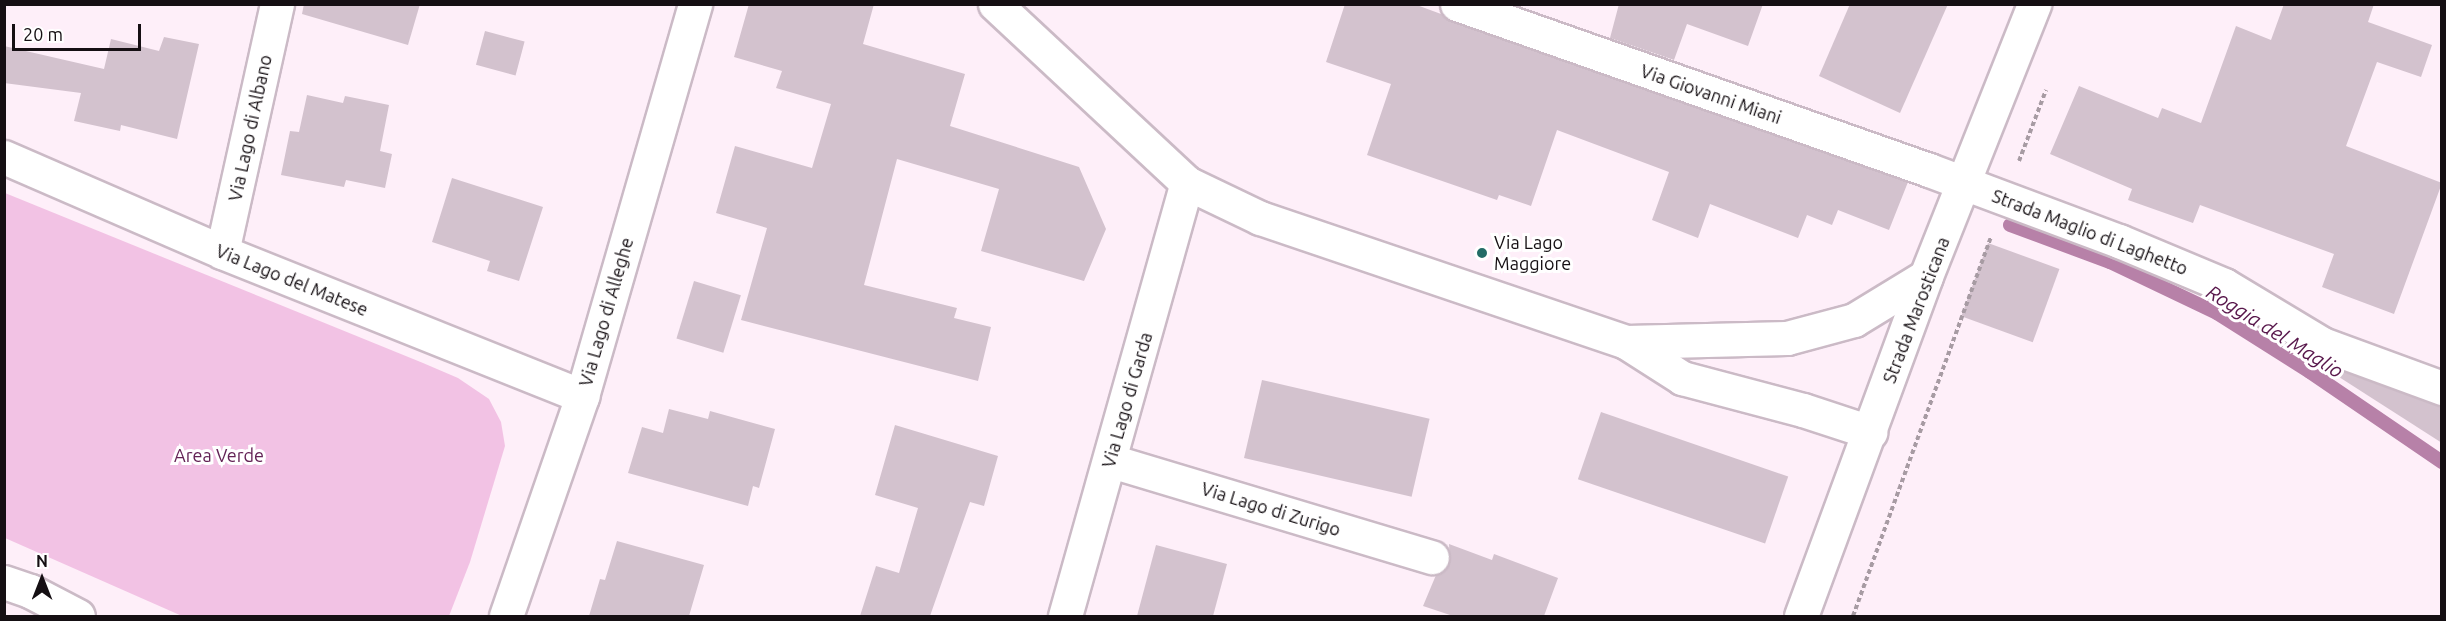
<!DOCTYPE html>
<style>
body{margin:0}
#map{position:relative;width:2446px;height:621px;overflow:hidden;background:#feeff9;font-family:Ubuntu,sans-serif}
div>[style]{position:absolute}
.green>*{inset:0;background:#f2c2e4}
.stream>*{height:14px;margin:-7px;padding:0 7px;transform-origin:7px;border-radius:7px;background:#b781a8}
.building>*{inset:0;background:#d3c2ce;transform-origin:0 0}
.path>*{height:4px;margin-top:-2px;transform-origin:0;background:repeating-linear-gradient(90deg,#a79ba3 0 4.5px,transparent 0 7.5px)}
.roads{filter:drop-shadow(2px 0 #cbbac6) drop-shadow(-2px 0 #cbbac6) drop-shadow(0 2px #cbbac6) drop-shadow(0 -2px #cbbac6)}
.street>*{height:33px;margin:-16.5px;padding:0 16.5px;transform-origin:16.5px;border-radius:16.5px;background:#fff}
.secondary>*{height:33px;margin:-16.5px;padding:0 16.5px;transform-origin:16.5px;border-radius:16.5px;background:#fff}
.primary>*{height:33px;margin:-16.5px;padding:0 16.5px;transform-origin:16.5px;border-radius:16.5px;background:#fff}
.dots>*{width:16px;height:16px;translate:-50% -50%;box-sizing:border-box;border:3px solid #fff;border-radius:50%}
span{translate:-50% -50%;white-space:nowrap;text-align:center;line-height:1.15;-webkit-text-stroke:6px #fff;paint-order:stroke}
.street-label{font-size:18px;color:#150f13}
.poi-label{font-size:18px;color:#150f13}
.left{translate:0 -50%;text-align:left}
.park-label{font-size:18px;color:#632255}
.water-label{font-size:20px;color:#58174b;font-style:italic}
.frame{position:absolute;inset:0;border:6px solid #150f13;pointer-events:none}
.north{position:absolute;left:12px;top:549px;width:60px;height:60px;-webkit-text-stroke:4px #fff;paint-order:stroke;rotate:0deg;font-size:16px;font-weight:700;line-height:24px;text-align:center;color:#150f13}
.north::after{content:'';display:block;margin:auto;width:21px;height:27px;background:#150f13;clip-path:polygon(50% 0,100% 100%,50% 72%,0 100%)}
.scale{position:absolute;left:12px;top:24px;width:129px;height:27px;box-sizing:border-box;border:3px solid #150f13;border-top:0;padding-left:8px;font-size:18px;line-height:21px;white-space:nowrap;color:#150f13;-webkit-text-stroke:4px #fff;paint-order:stroke}
</style>
<div id="map">
<div class="green">
<div style="clip-path:polygon(5px 193px,423px 363px,458px 378px,489px 399px,501px 422px,505px 446px,470px 562px,449px 616px,182px 616px,5px 538px)"></div>
</div>
<div class="stream">
<div style="left:2010px;top:225px;width:107px;rotate:20.3deg"></div>
<div style="left:2110px;top:262px;width:119px;rotate:25.5deg"></div>
<div style="left:2217px;top:313px;width:110px;rotate:32.4deg"></div>
<div style="left:2310px;top:372px;width:160px;rotate:34.3deg"></div>
</div>
<div class="building">
<div style="clip-path:polygon(304px 4px,420px 4px,408px 45px,302px 14px)"></div>
<div style="clip-path:polygon(749px 4px,874px 4px,863px 44px,965px 74px,950px 126px,1079px 167px,1106px 229px,1084px 281px,981px 251px,999px 189px,897px 159px,864px 285px,957px 308px,954px 318px,991px 327px,978px 381px,741px 320px,767px 228px,716px 213px,735px 146px,812px 168px,831px 104px,776px 88px,782px 71px,734px 57px)"></div>
<div style="clip-path:polygon(1345px 4px,1414px 4px,1441px 14px,1451px 22px,1908px 182px,1889px 230px,1838px 210px,1832px 225px,1807px 215px,1798px 238px,1710px 204px,1698px 238px,1652px 220px,1669px 172px,1557px 130px,1531px 206px,1499px 195px,1497px 200px,1367px 155px,1391px 84px,1326px 62px)"></div>
<div style="clip-path:polygon(1619px 4px,1763px 4px,1748px 46px,1687px 24px,1674px 60px,1610px 38px)"></div>
<div style="clip-path:polygon(1850px 4px,1948px 4px,1900px 113px,1819px 76px)"></div>
<div style="clip-path:polygon(2284px 4px,2374px 4px,2368px 22px,2432px 45px,2421px 77px,2377px 62px,2346px 146px,2442px 183px,2394px 314px,2322px 287px,2334px 254px,2200px 205px,2193px 223px,2128px 200px,2132px 189px,2050px 154px,2079px 86px,2158px 118px,2162px 108px,2201px 123px,2236px 26px,2271px 40px)"></div>
<div style="left:485px;top:31px;width:41px;height:35px;rotate:15deg"></div>
<div style="clip-path:polygon(164px 37px,199px 44px,177px 139px,121px 125px,120px 131px,74px 121px,81px 93px,4px 83px,4px 46px,104px 69px,111px 39px,159px 51px)"></div>
<div style="clip-path:polygon(307px 95px,343px 103px,345px 96px,389px 105px,380px 151px,392px 154px,385px 188px,346px 180px,344px 187px,281px 175px,290px 131px,299px 132px)"></div>
<div style="clip-path:polygon(452px 178px,543px 207px,519px 281px,487px 271px,490px 261px,432px 242px)"></div>
<div style="left:1988px;top:243px;width:76px;height:78px;rotate:20deg"></div>
<div style="left:694px;top:281px;width:49px;height:60px;rotate:17deg"></div>
<div style="clip-path:polygon(2342px 371px,2442px 406px,2442px 443px,2339px 377px)"></div>
<div style="left:1262px;top:380px;width:172px;height:80px;rotate:13deg"></div>
<div style="clip-path:polygon(669px 409px,708px 419px,710px 411px,775px 429px,759px 488px,753px 486px,748px 506px,628px 473px,642px 427px,663px 433px)"></div>
<div style="left:1601px;top:412px;width:198px;height:71px;rotate:19deg"></div>
<div style="clip-path:polygon(895px 425px,998px 456px,984px 506px,970px 502px,930px 616px,860px 616px,876px 566px,899px 573px,918px 508px,875px 495px)"></div>
<div style="clip-path:polygon(617px 541px,704px 565px,689px 616px,589px 616px,600px 579px,605px 580px)"></div>
<div style="clip-path:polygon(1449px 544px,1492px 560px,1494px 554px,1558px 578px,1544px 616px,1453px 616px,1423px 606px,1436px 575px,1444px 571px,1450px 563px)"></div>
<div style="clip-path:polygon(1156px 545px,1227px 564px,1213px 616px,1137px 616px)"></div>
</div>
<div class="path">
<div style="left:2019px;top:161px;width:76px;rotate:-69.2deg"></div>
<div style="left:1853px;top:616px;width:404px;rotate:-70deg"></div>
</div>
<div class="roads">
<div class="street">
<div style="left:1457px;top:4px;width:500px;rotate:19.38deg"></div>
<div style="left:1929px;top:170px;width:203px;rotate:20.5deg"></div>
<div style="left:2119px;top:241px;width:114px;rotate:22.7deg"></div>
<div style="left:2224px;top:285px;width:114px;rotate:31deg"></div>
<div style="left:2322px;top:344px;width:128px;rotate:20.1deg"></div>
<div style="left:4px;top:157px;width:238px;rotate:23.5deg"></div>
<div style="left:222px;top:252px;width:388px;rotate:21.8deg"></div>
<div style="left:222px;top:252px;width:254px;rotate:-77.5deg"></div>
<div style="left:1111px;top:461px;width:335px;rotate:16.7deg"></div>
<div style="left:4px;top:582px;width:28px;rotate:19deg"></div>
<div style="left:30px;top:591px;width:54px;rotate:27.5deg"></div>
<div style="left:506px;top:616px;width:233px;rotate:-70.9deg"></div>
<div style="left:582px;top:396px;width:408px;rotate:-73.9deg"></div>
<div style="left:1065px;top:616px;width:450px;rotate:-74.3deg"></div>
</div>
<div class="secondary">
<div style="left:995px;top:4px;width:262px;rotate:43deg"></div>
<div style="left:1187px;top:183px;width:81px;rotate:25.6deg"></div>
<div style="left:1260px;top:218px;width:386px;rotate:18.7deg"></div>
<div style="left:1626px;top:342px;width:67px;rotate:32.7deg"></div>
<div style="left:1682px;top:378px;width:125px;rotate:14.8deg"></div>
<div style="left:1803px;top:410px;width:71px;rotate:18.2deg"></div>
<div style="left:1626px;top:342px;width:161px;rotate:-1.4deg"></div>
<div style="left:1787px;top:338px;width:69px;rotate:-15deg"></div>
<div style="left:1854px;top:320px;width:84px;rotate:-31.4deg"></div>
</div>
<div class="primary">
<div style="left:1801px;top:616px;width:362px;rotate:-69.8deg"></div>
<div style="left:1926px;top:276px;width:293px;rotate:-68.3deg"></div>
</div>
</div>
<div class="dots">
<div style="left:1482px;top:253px;background:#236c66"></div>
</div>
<div class="street-label">
<span style="left:1711px;top:94px;rotate:19deg">Via Giovanni Miani</span>
<span style="left:250px;top:128px;rotate:-78deg">Via Lago di Albano</span>
<span style="left:2090px;top:232px;rotate:21deg">Strada Maglio di Laghetto</span>
<span style="left:292px;top:280px;rotate:22deg">Via Lago del Matese</span>
<span style="left:1916px;top:310px;rotate:-69deg">Strada Marosticana</span>
<span style="left:606px;top:312px;rotate:-74deg">Via Lago di Alleghe</span>
<span style="left:1127px;top:400px;rotate:-74deg">Via Lago di Garda</span>
<span style="left:1271px;top:509px;rotate:17deg">Via Lago di Zurigo</span>
</div>
<div class="poi-label">
<span class="left" style="left:1494px;top:253px">Via Lago<br>Maggiore</span>
</div>
<div class="park-label">
<span style="left:219px;top:455px">Area Verde</span>
</div>
<div class="water-label">
<span style="left:2275px;top:331px;rotate:32deg">Roggia del Maglio</span>
</div>
<div class="frame"></div>
<div class="north">N</div>
<div class="scale">20 m</div>
</div>
